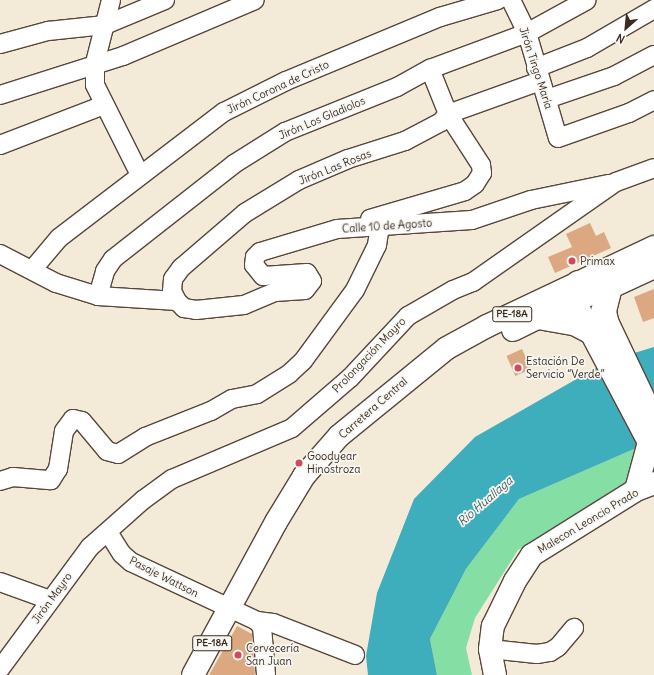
<!DOCTYPE html>
<meta charset="utf-8">
<style>
body{margin:0}
#map{position:relative;width:654px;height:675px;overflow:hidden;background:#f4ead8;font-family:Delius,sans-serif}
div>[style]{position:absolute}
.green>*{inset:0;background:#85dea3}
.water>*{inset:0;background:#3eadbc}
.building>*{inset:0;background:#dca881;transform-origin:0 0}
.roads{filter:drop-shadow(1px 0 #57473a) drop-shadow(-1px 0 #57473a) drop-shadow(0 1px #57473a) drop-shadow(0 -1px #57473a)}
.minor>*{height:18px;margin:-9px;padding:0 9px;transform-origin:9px;border-radius:9px;background:#fff}
.major>*{height:22px;margin:-11px;padding:0 11px;transform-origin:11px;border-radius:11px;background:#fff}
.highway>*{height:22px;margin:-11px;padding:0 11px;transform-origin:11px;border-radius:11px;background:#fff}
.dots>*{width:11px;height:11px;translate:-50% -50%;box-sizing:border-box;border:2px solid #f6f6f2;border-radius:50%}
span{translate:-50% -50%;white-space:nowrap;text-align:center;line-height:1.15;-webkit-text-stroke:3.5px #f6f6f2;paint-order:stroke}
.shield-label span{padding:1px 3px;background:#f6f6f2;border:1px solid;border-radius:3px;-webkit-text-stroke-width:0}
.shield-label{font-size:10px;color:#3b2a1e;font-weight:700}
.street-label{font-size:11px;color:#3b2a1e}
.poi-label{font-size:11px;color:#3b2a1e}
.left{translate:0 -50%;text-align:left}
.water-label{font-size:12px;color:#3c5e5d;font-style:italic}
.north{position:absolute;left:606px;top:8px;width:40px;height:40px;-webkit-text-stroke:3px #f6f6f2;paint-order:stroke;rotate:207deg;font-size:11px;font-weight:700;line-height:16px;text-align:center;color:#3b2a1e}
.north::after{content:'';display:block;margin:auto;width:14px;height:18px;background:#3b2a1e;clip-path:polygon(50% 0,100% 100%,50% 72%,0 100%)}
</style>
<div id="map">
<div class="green">
<div style="clip-path:polygon(634px 449px,634px 472px,624px 486px,518px 550px,475px 618px,466px 648px,472px 675px,437px 675px,430px 639px,466px 569px,519px 499px)"></div>
</div>
<div class="water">
<div style="clip-path:polygon(654px 347px,654px 432px,634px 449px,519px 499px,466px 569px,430px 639px,437px 675px,368px 675px,366px 656px,377px 593px,414px 499px,475px 437px,608px 361px)"></div>
</div>
<div class="building">
<div style="clip-path:polygon(590px 223px,596px 236px,604px 232px,611px 248px,555px 273px,548px 257px,572px 247px,566px 234px)"></div>
<div style="clip-path:polygon(654px 289px,654px 318px,643px 322px,634px 297px)"></div>
<div style="left:522px;top:349px;width:22px;height:17px;rotate:66deg"></div>
<div style="clip-path:polygon(237px 626px,252px 634px,255px 675px,209px 675px)"></div>
</div>
<div class="roads">
<div class="minor">
<div style="left:111px;top:0;width:65px;rotate:104.3deg"></div>
<div style="left:95px;top:63px;width:22px;rotate:90deg"></div>
<div style="left:95px;top:85px;width:101px;rotate:63.4deg"></div>
<div style="left:511px;top:0;width:37px;rotate:64deg"></div>
<div style="left:527px;top:33px;width:109px;rotate:73.6deg"></div>
<div style="left:558px;top:138px;width:75px;rotate:-19.4deg"></div>
<div style="left:629px;top:113px;width:28px;rotate:-27deg"></div>
<div style="left:0;top:44px;width:50px;rotate:-15.2deg"></div>
<div style="left:48px;top:31px;width:57px;rotate:-6deg"></div>
<div style="left:105px;top:25px;width:65px;rotate:-22.6deg"></div>
<div style="left:536px;top:68px;width:55px;rotate:-21.4deg"></div>
<div style="left:587px;top:48px;width:78px;rotate:-30.2deg"></div>
<div style="left:0;top:95px;width:129px;rotate:-17.6deg"></div>
<div style="left:123px;top:56px;width:143px;rotate:-23deg"></div>
<div style="left:547px;top:99px;width:71px;rotate:-18.9deg"></div>
<div style="left:614px;top:76px;width:45px;rotate:-27.7deg"></div>
<div style="left:0;top:145px;width:111px;rotate:-21deg"></div>
<div style="left:370px;top:219px;width:99px;rotate:-16.4deg"></div>
<div style="left:465px;top:191px;width:12px;rotate:-35deg"></div>
<div style="left:475px;top:184px;width:13px;rotate:-58deg"></div>
<div style="left:482px;top:173px;width:8px;rotate:-97deg"></div>
<div style="left:481px;top:165px;width:61px;rotate:-122.9deg"></div>
<div style="left:448px;top:114px;width:48px;rotate:-111.8deg"></div>
<div style="left:0;top:254px;width:63px;rotate:27.4deg"></div>
<div style="left:56px;top:283px;width:44px;rotate:17.2deg"></div>
<div style="left:98px;top:296px;width:79px;rotate:3.6deg"></div>
<div style="left:177px;top:301px;width:10px;rotate:45deg"></div>
<div style="left:184px;top:308px;width:12px;rotate:9deg"></div>
<div style="left:196px;top:310px;width:48px;rotate:-5.9deg"></div>
<div style="left:244px;top:305px;width:34px;rotate:-23deg"></div>
<div style="left:275px;top:292px;width:30px;rotate:-4deg"></div>
<div style="left:305px;top:290px;width:11px;rotate:-52deg"></div>
<div style="left:312px;top:281px;width:9px;rotate:-122deg"></div>
<div style="left:307px;top:273px;width:44px;rotate:176.1deg"></div>
<div style="left:263px;top:276px;width:14px;rotate:-129deg"></div>
<div style="left:254px;top:265px;width:8px;rotate:-83deg"></div>
<div style="left:255px;top:257px;width:7px;rotate:-45deg"></div>
<div style="left:260px;top:252px;width:80px;rotate:-16.6deg"></div>
<div style="left:337px;top:229px;width:135px;rotate:-3.8deg"></div>
<div style="left:472px;top:220px;width:62px;rotate:-18.7deg"></div>
<div style="left:531px;top:200px;width:80px;rotate:-11.6deg"></div>
<div style="left:32px;top:270px;width:42px;rotate:-49.8deg"></div>
<div style="left:59px;top:238px;width:208px;rotate:-37.4deg"></div>
<div style="left:224px;top:112px;width:69px;rotate:-26.6deg"></div>
<div style="left:286px;top:81px;width:167px;rotate:-22.6deg"></div>
<div style="left:440px;top:17px;width:60px;rotate:-16.3deg"></div>
<div style="left:98px;top:296px;width:26px;rotate:-74deg"></div>
<div style="left:105px;top:271px;width:14px;rotate:-56deg"></div>
<div style="left:113px;top:259px;width:154px;rotate:-38.1deg"></div>
<div style="left:234px;top:164px;width:60px;rotate:-32.1deg"></div>
<div style="left:285px;top:132px;width:121px;rotate:-21.9deg"></div>
<div style="left:397px;top:87px;width:38px;rotate:-29deg"></div>
<div style="left:430px;top:69px;width:103px;rotate:-20.4deg"></div>
<div style="left:527px;top:33px;width:68px;rotate:-28.8deg"></div>
<div style="left:177px;top:301px;width:11px;rotate:-117deg"></div>
<div style="left:172px;top:291px;width:12px;rotate:-85deg"></div>
<div style="left:173px;top:279px;width:14px;rotate:-54deg"></div>
<div style="left:181px;top:268px;width:84px;rotate:-40.7deg"></div>
<div style="left:245px;top:213px;width:63px;rotate:-31.4deg"></div>
<div style="left:299px;top:180px;width:53px;rotate:-23.2deg"></div>
<div style="left:348px;top:159px;width:60px;rotate:-17.5deg"></div>
<div style="left:405px;top:141px;width:41px;rotate:-27.8deg"></div>
<div style="left:441px;top:122px;width:11px;rotate:-49deg"></div>
<div style="left:448px;top:114px;width:98px;rotate:-19.7deg"></div>
<div style="left:0;top:481px;width:14px;rotate:-17deg"></div>
<div style="left:13px;top:477px;width:38px;rotate:5deg"></div>
<div style="left:51px;top:480px;width:13px;rotate:-58deg"></div>
<div style="left:58px;top:469px;width:38px;rotate:-81deg"></div>
<div style="left:64px;top:431px;width:15px;rotate:-53deg"></div>
<div style="left:73px;top:419px;width:9px;rotate:13deg"></div>
<div style="left:82px;top:421px;width:39px;rotate:50deg"></div>
<div style="left:107px;top:451px;width:11px;rotate:15deg"></div>
<div style="left:118px;top:454px;width:32px;rotate:-32deg"></div>
<div style="left:145px;top:437px;width:71px;rotate:-21.5deg"></div>
<div style="left:211px;top:411px;width:24px;rotate:-30deg"></div>
<div style="left:232px;top:399px;width:25px;rotate:-11deg"></div>
<div style="left:257px;top:394px;width:38px;rotate:-32deg"></div>
<div style="left:289px;top:374px;width:19px;rotate:-43deg"></div>
<div style="left:303px;top:361px;width:88px;rotate:-53.8deg"></div>
<div style="left:355px;top:290px;width:50px;rotate:-63.9deg"></div>
<div style="left:377px;top:245px;width:19px;rotate:-81deg"></div>
<div style="left:108px;top:532px;width:26px;rotate:58deg"></div>
<div style="left:122px;top:554px;width:12px;rotate:42deg"></div>
<div style="left:131px;top:562px;width:139px;rotate:25.1deg"></div>
<div style="left:257px;top:621px;width:8px;rotate:50deg"></div>
<div style="left:262px;top:627px;width:48px;rotate:85.2deg"></div>
<div style="left:0;top:582px;width:53px;rotate:19.8deg"></div>
<div style="left:257px;top:621px;width:16px;rotate:7deg"></div>
<div style="left:273px;top:623px;width:88px;rotate:21.3deg"></div>
<div style="left:490px;top:649px;width:47px;rotate:6.1deg"></div>
<div style="left:537px;top:654px;width:13px;rotate:-9deg"></div>
<div style="left:550px;top:652px;width:9px;rotate:-32deg"></div>
<div style="left:558px;top:647px;width:25px;rotate:-50deg"></div>
<div style="left:0;top:669px;width:152px;rotate:-53.6deg"></div>
<div style="left:90px;top:547px;width:71px;rotate:-41.6deg"></div>
<div style="left:143px;top:500px;width:36px;rotate:-36deg"></div>
<div style="left:172px;top:479px;width:130px;rotate:-23deg"></div>
<div style="left:292px;top:428px;width:77px;rotate:-40.8deg"></div>
<div style="left:350px;top:378px;width:85px;rotate:-46.9deg"></div>
<div style="left:408px;top:316px;width:52px;rotate:-30deg"></div>
<div style="left:453px;top:290px;width:22px;rotate:-22deg"></div>
<div style="left:473px;top:282px;width:174px;rotate:-35deg"></div>
<div style="left:616px;top:182px;width:40px;rotate:-20.2deg"></div>
</div>
<div class="major">
<div style="left:578px;top:282px;width:18px;rotate:103deg"></div>
<div style="left:574px;top:300px;width:172px;rotate:62.2deg"></div>
<div style="left:602px;top:311px;width:121px;rotate:64.5deg"></div>
<div style="left:636px;top:490px;width:50px;rotate:-74.8deg"></div>
<div style="left:495px;top:675px;width:26px;rotate:-101deg"></div>
<div style="left:490px;top:649px;width:23px;rotate:-83deg"></div>
<div style="left:493px;top:626px;width:50px;rotate:-63.9deg"></div>
<div style="left:515px;top:581px;width:31px;rotate:-57deg"></div>
<div style="left:532px;top:555px;width:123px;rotate:-32deg"></div>
<div style="left:636px;top:490px;width:19px;rotate:-21deg"></div>
</div>
<div class="highway">
<div style="left:538px;top:318px;width:39px;rotate:10deg"></div>
<div style="left:576px;top:325px;width:21px;rotate:28deg"></div>
<div style="left:609px;top:329px;width:18px;rotate:-103deg"></div>
<div style="left:605px;top:311px;width:25px;rotate:-76deg"></div>
<div style="left:513px;top:330px;width:68px;rotate:-26.2deg"></div>
<div style="left:574px;top:300px;width:39px;rotate:-19deg"></div>
<div style="left:611px;top:287px;width:47px;rotate:-24.9deg"></div>
<div style="left:193px;top:675px;width:174px;rotate:-61.5deg"></div>
<div style="left:276px;top:522px;width:54px;rotate:-58.7deg"></div>
<div style="left:304px;top:476px;width:53px;rotate:-48.8deg"></div>
<div style="left:339px;top:436px;width:139px;rotate:-39.2deg"></div>
<div style="left:447px;top:348px;width:46px;rotate:-28.8deg"></div>
<div style="left:487px;top:326px;width:185px;rotate:-25.3deg"></div>
</div>
</div>
<div class="dots">
<div style="left:572px;top:261px;background:#d1495b"></div>
<div style="left:518px;top:368px;background:#d1495b"></div>
<div style="left:299px;top:463px;background:#d1495b"></div>
<div style="left:238px;top:655px;background:#d1495b"></div>
</div>
<div class="shield-label">
<span style="left:512px;top:314px">PE-18A</span>
<span style="left:212px;top:643px">PE-18A</span>
</div>
<div class="street-label">
<span style="left:536px;top:68px;rotate:72deg">Jirón Tingo María</span>
<span style="left:278px;top:87px;rotate:-25deg">Jirón Corona de Cristo</span>
<span style="left:322px;top:118px;rotate:-23deg">Jirón Los Gladiolos</span>
<span style="left:335px;top:167px;rotate:-22deg">Jirón Las Rosas</span>
<span style="left:387px;top:226px;rotate:-4deg">Calle 10 de Agosto</span>
<span style="left:369px;top:355px;rotate:-46deg">Prolongación Mayro</span>
<span style="left:373px;top:408px;rotate:-41deg">Carretera Central</span>
<span style="left:588px;top:521px;rotate:-31deg">Malecon Leoncio Prado</span>
<span style="left:164px;top:577px;rotate:27deg">Pasaje Wattson</span>
<span style="left:52px;top:598px;rotate:-54deg">Jirón Mayro</span>
</div>
<div class="poi-label">
<span class="left" style="left:580px;top:261px">Primax</span>
<span class="left" style="left:526px;top:368px">Estación De<br>Servicio “Verde”</span>
<span class="left" style="left:307px;top:463px">Goodyear<br>Hinostroza</span>
<span class="left" style="left:246px;top:655px">Cervecería<br>San Juan</span>
</div>
<div class="water-label">
<span style="left:485px;top:501px;rotate:-41deg">Río Huallaga</span>
</div>
<div class="north">N</div>
</div>
